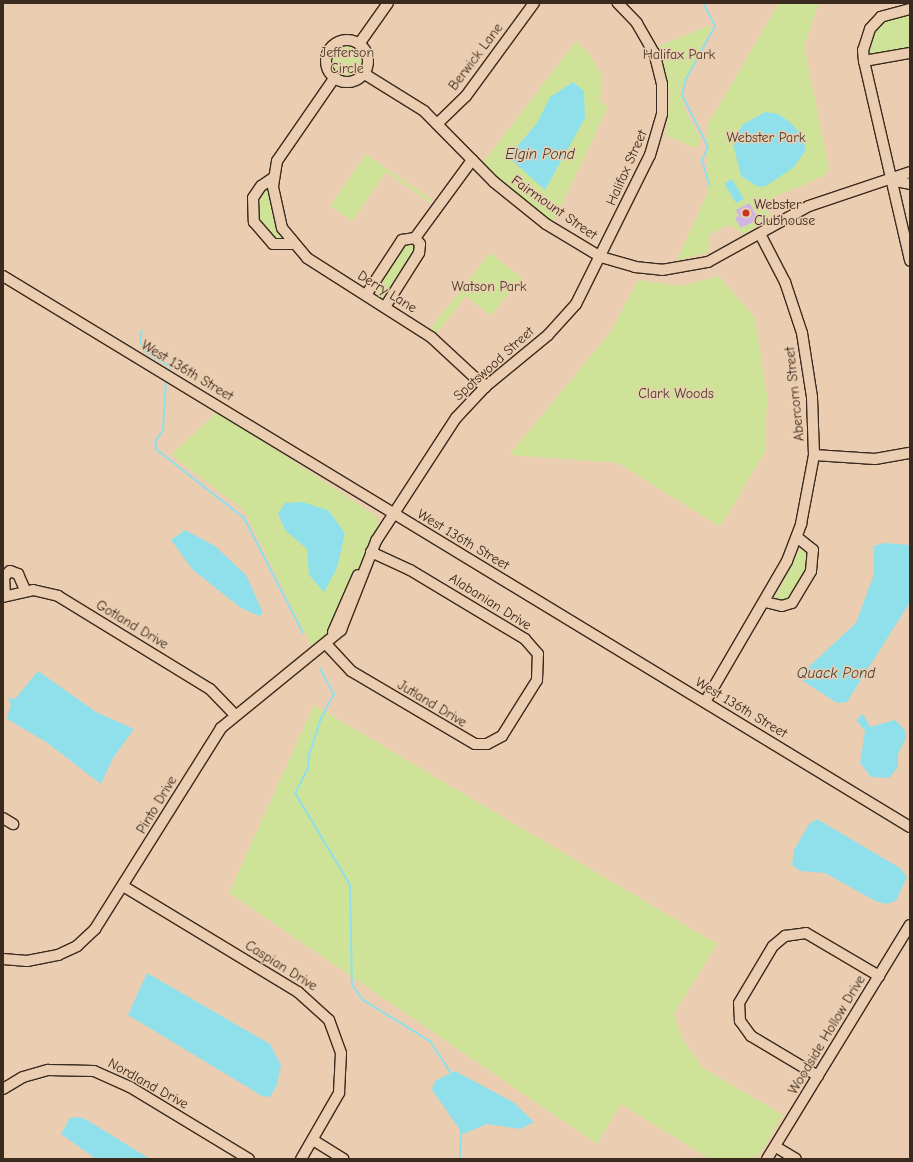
<!DOCTYPE html>
<style>
body{margin:0}
#map{position:relative;width:913px;height:1162px;overflow:hidden;background:#ebceb1;font-family:"Comic Neue",sans-serif}
div>[style]{position:absolute}
.green>*{inset:0;background:#cfe398}
.round{border-radius:50%}
.water>*{inset:0;background:#90e0eb;transform-origin:0 0}
.stream>*{height:2px;margin:-1px;padding:0 1px;transform-origin:1px;border-radius:1px;background:#90e0eb}
.building>*{inset:0;background:#cfb6e4}
.roads{filter:drop-shadow(1px 0 #3b2a1e) drop-shadow(-1px 0 #3b2a1e) drop-shadow(0 1px #3b2a1e) drop-shadow(0 -1px #3b2a1e)}
.minor>*{height:10px;margin:-5px;padding:0 5px;transform-origin:5px;border-radius:5px;background:#ebceb1}
.minor>.ring{margin:-5px;padding:0;box-sizing:content-box;background:none;border:10px solid #ebceb1;border-radius:50%}
.dots>*{width:11px;height:11px;translate:-50% -50%;box-sizing:border-box;border:2px solid #ebceb1;border-radius:50%}
span{translate:-50% -50%;white-space:nowrap;text-align:center;line-height:1.15;-webkit-text-stroke:3px #ebceb1;paint-order:stroke}
.park-label{font-size:14px;color:#4a3c2a}
.street-label{font-size:14px;color:#3b2a1e}
.poi-label{font-size:14px;color:#3b2a1e}
.left{translate:0 -50%;text-align:left}
.water-label{font-size:15px;color:#443c32;font-style:italic}
.frame{position:absolute;inset:0;border:4px solid #3b2a1e;pointer-events:none}
</style>
<div id="map">
<div class="green">
<div style="clip-path:polygon(779px 3px,819px 3px,804px 46px,829px 169px,824px 176px,763px 202px,771px 218px,744px 234px,729px 225px,710px 234px,708px 253px,677px 260px,708px 192px,708px 124px)"></div>
<div style="clip-path:polygon(910px 14px,910px 50px,873px 55px,869px 51px,871px 37px,886px 20px)"></div>
<div style="clip-path:polygon(708px 26px,711px 28px,680px 92px,685px 111px,700px 138px,697px 148px,666px 136px,670px 94px,659px 46px)"></div>
<div style="clip-path:polygon(576px 41px,589px 54px,602px 75px,600px 101px,608px 107px,553px 223px,521px 201px,482px 164px)"></div>
<div class="round" style="left:331px;top:45px;width:32px;height:32px"></div>
<div style="clip-path:polygon(366px 154px,432px 200px,431px 203px,386px 172px,352px 221px,330px 206px)"></div>
<div style="clip-path:polygon(264px 188px,268px 189px,274px 224px,284px 240px,276px 241px,256px 218px,258px 196px)"></div>
<div style="clip-path:polygon(412px 241px,418px 249px,381px 300px,376px 289px,404px 244px)"></div>
<div style="clip-path:polygon(490px 253px,521px 277px,491px 316px,466px 296px,437px 333px,431px 328px)"></div>
<div style="clip-path:polygon(719px 276px,755px 318px,767px 397px,765px 452px,720px 527px,618px 463px,509px 455px,610px 333px,638px 280px,682px 286px)"></div>
<div style="clip-path:polygon(218px 411px,376px 516px,379px 523px,334px 623px,327px 637px,313px 649px,244px 510px,171px 455px)"></div>
<div style="clip-path:polygon(799px 549px,807px 549px,812px 561px,787px 603px,774px 601px)"></div>
<div style="clip-path:polygon(314px 705px,717px 944px,674px 1014px,682px 1038px,703px 1068px,783px 1115px,761px 1153px,751px 1159px,710px 1159px,621px 1104px,597px 1144px,229px 893px)"></div>
</div>
<div class="water">
<div style="clip-path:polygon(573px 82px,584px 91px,585px 118px,545px 190px,508px 157px,537px 123px,550px 97px)"></div>
<div style="clip-path:polygon(765px 112px,778px 114px,790px 122px,801px 134px,806px 150px,793px 168px,766px 186px,758px 187px,741px 176px,733px 144px,742px 125px)"></div>
<div style="left:732px;top:179px;width:23px;height:9px;rotate:59deg"></div>
<div style="clip-path:polygon(302px 502px,328px 510px,345px 533px,337px 568px,324px 592px,309px 575px,307px 549px,285px 530px,278px 514px,285px 503px)"></div>
<div style="clip-path:polygon(185px 530px,215px 546px,246px 575px,263px 613px,259px 616px,241px 608px,193px 570px,171px 540px)"></div>
<div style="clip-path:polygon(884px 543px,910px 545px,910px 602px,847px 702px,837px 703px,803px 681px,802px 673px,856px 623px,873px 577px,874px 546px)"></div>
<div style="clip-path:polygon(38px 671px,96px 712px,134px 729px,113px 758px,101px 784px,46px 742px,7px 719px,11px 704px,8px 698px,15px 699px)"></div>
<div style="clip-path:polygon(863px 714px,870px 727px,895px 720px,905px 730px,906px 738px,898px 754px,898px 767px,889px 778px,871px 777px,860px 763px,865px 731px,856px 720px)"></div>
<div style="clip-path:polygon(817px 819px,900px 868px,907px 877px,896px 901px,886px 904px,875px 901px,825px 873px,800px 871px,792px 865px,794px 850px,809px 824px)"></div>
<div style="clip-path:polygon(147px 973px,270px 1044px,281px 1065px,277px 1085px,270px 1097px,262px 1096px,128px 1015px)"></div>
<div style="clip-path:polygon(455px 1071px,513px 1102px,534px 1122px,520px 1129px,487px 1124px,463px 1134px,432px 1090px,435px 1081px)"></div>
<div style="clip-path:polygon(80px 1117px,87px 1120px,150px 1159px,96px 1159px,61px 1134px,70px 1118px)"></div>
</div>
<div class="stream">
<div style="left:703px;top:3px;width:26px;rotate:62deg"></div>
<div style="left:715px;top:26px;width:60px;rotate:118.7deg"></div>
<div style="left:686px;top:79px;width:16px;rotate:104deg"></div>
<div style="left:682px;top:95px;width:58px;rotate:63.4deg"></div>
<div style="left:708px;top:147px;width:14px;rotate:115deg"></div>
<div style="left:702px;top:160px;width:26px;rotate:74deg"></div>
<div style="left:142px;top:331px;width:9px;rotate:103deg"></div>
<div style="left:140px;top:340px;width:10px;rotate:73deg"></div>
<div style="left:143px;top:350px;width:32px;rotate:32deg"></div>
<div style="left:170px;top:367px;width:5px;rotate:101deg"></div>
<div style="left:166px;top:380px;width:50px;rotate:93.4deg"></div>
<div style="left:163px;top:430px;width:14px;rotate:124deg"></div>
<div style="left:155px;top:442px;width:8px;rotate:76deg"></div>
<div style="left:157px;top:450px;width:110px;rotate:38deg"></div>
<div style="left:244px;top:518px;width:129px;rotate:62.8deg"></div>
<div style="left:320px;top:669px;width:29px;rotate:61deg"></div>
<div style="left:334px;top:694px;width:27px;rotate:118deg"></div>
<div style="left:321px;top:718px;width:38px;rotate:108deg"></div>
<div style="left:309px;top:754px;width:14px;rotate:94deg"></div>
<div style="left:308px;top:768px;width:28px;rotate:117deg"></div>
<div style="left:295px;top:793px;width:107px;rotate:59.1deg"></div>
<div style="left:350px;top:885px;width:100px;rotate:88.9deg"></div>
<div style="left:352px;top:985px;width:19px;rotate:54deg"></div>
<div style="left:363px;top:1000px;width:79px;rotate:31.5deg"></div>
<div style="left:430px;top:1041px;width:38px;rotate:57deg"></div>
<div style="left:460px;top:1159px;width:29px;rotate:-88deg"></div>
</div>
<div class="building">
<div style="clip-path:polygon(749px 203px,759px 219px,741px 228px,735px 218px,739px 216px,736px 210px)"></div>
</div>
<div class="roads">
<div class="minor">
<div style="left:910px;top:9px;width:30px;rotate:165deg"></div>
<div style="left:881px;top:17px;width:16px;rotate:133deg"></div>
<div style="left:870px;top:29px;width:22px;rotate:108deg"></div>
<div style="left:863px;top:50px;width:11px;rotate:85deg"></div>
<div style="left:864px;top:61px;width:47px;rotate:-9.9deg"></div>
<div class="ring" style="left:326px;top:40px;width:32px;height:32px"></div>
<div style="left:359px;top:44px;width:50px;rotate:-54.7deg"></div>
<div style="left:864px;top:61px;width:205px;rotate:77deg"></div>
<div style="left:363px;top:73px;width:72px;rotate:31.9deg"></div>
<div style="left:424px;top:111px;width:100px;rotate:45.4deg"></div>
<div style="left:494px;top:182px;width:67px;rotate:38.9deg"></div>
<div style="left:546px;top:224px;width:64px;rotate:31deg"></div>
<div style="left:601px;top:257px;width:35px;rotate:16deg"></div>
<div style="left:635px;top:267px;width:27px;rotate:6deg"></div>
<div style="left:662px;top:270px;width:47px;rotate:-9.9deg"></div>
<div style="left:708px;top:262px;width:115px;rotate:-29deg"></div>
<div style="left:809px;top:206px;width:107px;rotate:-18.6deg"></div>
<div style="left:335px;top:77px;width:102px;rotate:124.6deg"></div>
<div style="left:277px;top:161px;width:26px;rotate:99deg"></div>
<div style="left:273px;top:187px;width:42px;rotate:77.6deg"></div>
<div style="left:282px;top:228px;width:39px;rotate:50deg"></div>
<div style="left:307px;top:258px;width:147px;rotate:32.5deg"></div>
<div style="left:431px;top:337px;width:74px;rotate:42.8deg"></div>
<div style="left:437px;top:124px;width:40px;rotate:-44deg"></div>
<div style="left:466px;top:96px;width:115px;rotate:-53.8deg"></div>
<div style="left:273px;top:178px;width:14px;rotate:146deg"></div>
<div style="left:261px;top:186px;width:14px;rotate:124deg"></div>
<div style="left:253px;top:198px;width:24px;rotate:88deg"></div>
<div style="left:254px;top:222px;width:29px;rotate:49deg"></div>
<div style="left:273px;top:244px;width:19px"></div>
<div style="left:891px;top:180px;width:19px;rotate:12deg"></div>
<div style="left:415px;top:238px;width:97px;rotate:-53.8deg"></div>
<div style="left:3px;top:276px;width:1061px;rotate:31.28deg"></div>
<div style="left:366px;top:295px;width:66px;rotate:-56.8deg"></div>
<div style="left:402px;top:240px;width:13px;rotate:-9deg"></div>
<div style="left:415px;top:238px;width:8px;rotate:50deg"></div>
<div style="left:420px;top:244px;width:9px;rotate:96deg"></div>
<div style="left:419px;top:253px;width:64px;rotate:122.2deg"></div>
<div style="left:814px;top:455px;width:61px;rotate:3.8deg"></div>
<div style="left:875px;top:459px;width:36px;rotate:-10deg"></div>
<div style="left:5px;top:596px;width:19px;rotate:-93deg"></div>
<div style="left:4px;top:577px;width:8px;rotate:-45deg"></div>
<div style="left:10px;top:571px;width:9px;rotate:21deg"></div>
<div style="left:18px;top:574px;width:17px;rotate:66deg"></div>
<div style="left:3px;top:597px;width:31px;rotate:-13deg"></div>
<div style="left:33px;top:590px;width:26px;rotate:13deg"></div>
<div style="left:58px;top:596px;width:178px;rotate:31.5deg"></div>
<div style="left:210px;top:689px;width:35px;rotate:46deg"></div>
<div style="left:765px;top:602px;width:17px;rotate:13deg"></div>
<div style="left:782px;top:606px;width:10px;rotate:-17deg"></div>
<div style="left:792px;top:603px;width:37px;rotate:-59deg"></div>
<div style="left:811px;top:571px;width:21px;rotate:-85deg"></div>
<div style="left:813px;top:550px;width:21px;rotate:-141deg"></div>
<div style="left:333px;top:632px;width:62px;rotate:-66.3deg"></div>
<div style="left:326px;top:644px;width:37px;rotate:47deg"></div>
<div style="left:351px;top:671px;width:144px;rotate:30.5deg"></div>
<div style="left:475px;top:744px;width:12px"></div>
<div style="left:487px;top:744px;width:17px;rotate:-28deg"></div>
<div style="left:502px;top:736px;width:66px;rotate:-58deg"></div>
<div style="left:537px;top:680px;width:26px;rotate:-88deg"></div>
<div style="left:538px;top:654px;width:20px;rotate:-131deg"></div>
<div style="left:525px;top:639px;width:134px;rotate:-149deg"></div>
<div style="left:410px;top:570px;width:43px;rotate:-155.2deg"></div>
<div style="left:705px;top:702px;width:163px;rotate:-59.8deg"></div>
<div style="left:787px;top:561px;width:40px;rotate:-69deg"></div>
<div style="left:801px;top:524px;width:70px;rotate:-79.3deg"></div>
<div style="left:814px;top:455px;width:58px;rotate:-92deg"></div>
<div style="left:812px;top:397px;width:65px;rotate:-98.9deg"></div>
<div style="left:802px;top:333px;width:54px;rotate:-108.4deg"></div>
<div style="left:785px;top:282px;width:54px;rotate:-117.5deg"></div>
<div style="left:3px;top:818px;width:12px;rotate:31deg"></div>
<div style="left:123px;top:886px;width:205px;rotate:31.2deg"></div>
<div style="left:298px;top:992px;width:42px;rotate:42.1deg"></div>
<div style="left:329px;top:1020px;width:35px;rotate:70deg"></div>
<div style="left:341px;top:1053px;width:40px;rotate:92.9deg"></div>
<div style="left:339px;top:1093px;width:76px;rotate:119.9deg"></div>
<div style="left:3px;top:959px;width:24px;rotate:5deg"></div>
<div style="left:27px;top:961px;width:32px;rotate:-11deg"></div>
<div style="left:58px;top:955px;width:21px;rotate:-25deg"></div>
<div style="left:77px;top:946px;width:25px;rotate:-43deg"></div>
<div style="left:95px;top:929px;width:237px;rotate:-57.9deg"></div>
<div style="left:221px;top:728px;width:155px;rotate:-39.2deg"></div>
<div style="left:341px;top:630px;width:96px;rotate:-68.5deg"></div>
<div style="left:376px;top:541px;width:147px;rotate:-57deg"></div>
<div style="left:456px;top:418px;width:42px;rotate:-46.9deg"></div>
<div style="left:485px;top:387px;width:82px;rotate:-39.5deg"></div>
<div style="left:548px;top:335px;width:42px;rotate:-47.9deg"></div>
<div style="left:576px;top:304px;width:166px;rotate:-63.6deg"></div>
<div style="left:650px;top:155px;width:43px;rotate:-73.7deg"></div>
<div style="left:662px;top:114px;width:30px;rotate:-90deg"></div>
<div style="left:662px;top:84px;width:32px;rotate:-104deg"></div>
<div style="left:654px;top:53px;width:34px;rotate:-120deg"></div>
<div style="left:637px;top:23px;width:28px;rotate:-134deg"></div>
<div style="left:818px;top:1076px;width:78px;rotate:-149.2deg"></div>
<div style="left:751px;top:1036px;width:19px;rotate:-126deg"></div>
<div style="left:740px;top:1021px;width:18px;rotate:-93deg"></div>
<div style="left:739px;top:1003px;width:66px;rotate:-59.2deg"></div>
<div style="left:773px;top:946px;width:16px;rotate:-40deg"></div>
<div style="left:785px;top:936px;width:21px;rotate:-8deg"></div>
<div style="left:806px;top:933px;width:85px;rotate:30.5deg"></div>
<div style="left:3px;top:1089px;width:23px;rotate:-31deg"></div>
<div style="left:23px;top:1077px;width:26px;rotate:-16deg"></div>
<div style="left:48px;top:1070px;width:46px;rotate:1.2deg"></div>
<div style="left:94px;top:1071px;width:39px;rotate:24deg"></div>
<div style="left:130px;top:1087px;width:139px;rotate:31.2deg"></div>
<div style="left:313px;top:1140px;width:36px;rotate:32deg"></div>
<div style="left:776px;top:1147px;width:23px;rotate:31deg"></div>
<div style="left:767px;top:1159px;width:274px;rotate:-58.6deg"></div>
</div>
</div>
<div class="dots">
<div style="left:746px;top:213px;background:#c8321e"></div>
</div>
<div class="park-label">
<span style="left:347px;top:61px">Jefferson<br>Circle</span>
<span style="left:679px;top:55px">Halifax Park</span>
<span style="left:766px;top:138px">Webster Park</span>
<span style="left:489px;top:287px">Watson Park</span>
<span style="left:676px;top:394px">Clark Woods</span>
</div>
<div class="street-label">
<span style="left:476px;top:57px;rotate:-53deg">Berwick Lane</span>
<span style="left:627px;top:168px;rotate:-66deg">Halifax Street</span>
<span style="left:554px;top:208px;rotate:35deg">Fairmount Street</span>
<span style="left:387px;top:292px;rotate:32deg">Derry Lane</span>
<span style="left:494px;top:364px;rotate:-42deg">Spotswood Street</span>
<span style="left:187px;top:371px;rotate:31deg">West 136th Street</span>
<span style="left:795px;top:394px;rotate:-96deg">Abercorn Street</span>
<span style="left:463px;top:540px;rotate:31deg">West 136th Street</span>
<span style="left:490px;top:602px;rotate:32deg">Alabanian Drive</span>
<span style="left:132px;top:625px;rotate:31deg">Gotland Drive</span>
<span style="left:432px;top:704px;rotate:31deg">Jutland Drive</span>
<span style="left:741px;top:708px;rotate:31deg">West 136th Street</span>
<span style="left:157px;top:805px;rotate:-59deg">Pinto Drive</span>
<span style="left:281px;top:966px;rotate:32deg">Caspian Drive</span>
<span style="left:827px;top:1035px;rotate:-59deg">Woodside Hollow Drive</span>
<span style="left:148px;top:1084px;rotate:29deg">Nordland Drive</span>
</div>
<div class="poi-label">
<span class="left" style="left:754px;top:213px">Webster<br>Clubhouse</span>
</div>
<div class="water-label">
<span style="left:540px;top:155px">Elgin Pond</span>
<span style="left:836px;top:674px">Quack Pond</span>
</div>
<div class="frame"></div>
</div>
